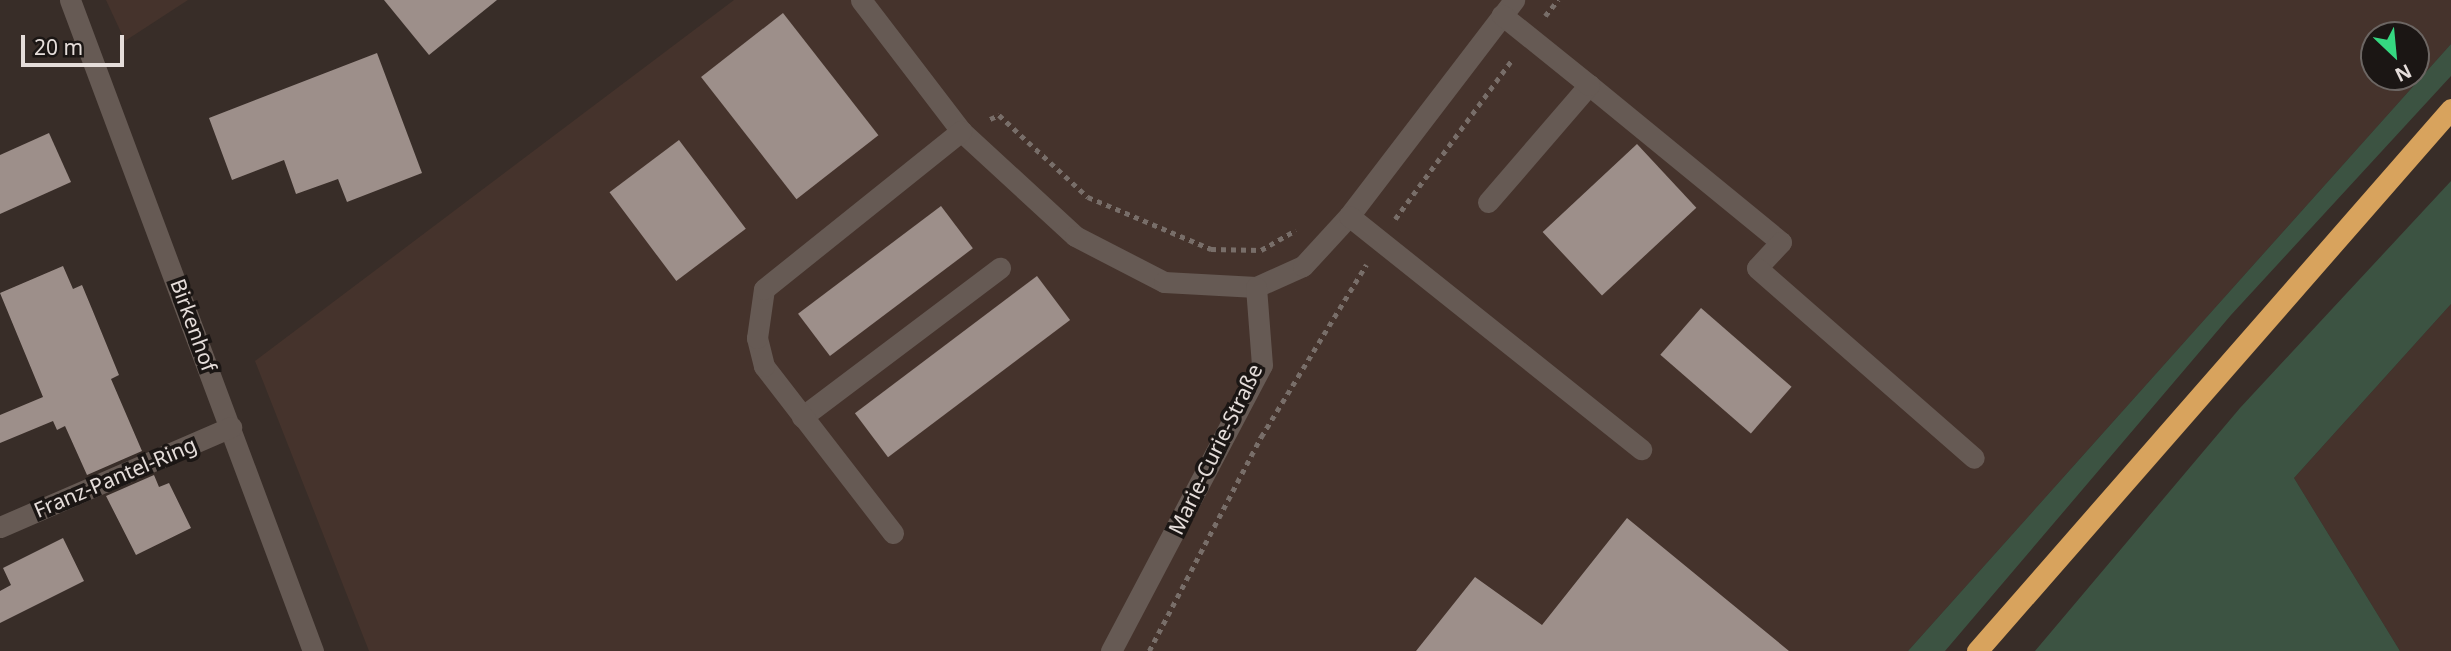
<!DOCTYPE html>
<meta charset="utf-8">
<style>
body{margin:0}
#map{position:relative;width:2451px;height:651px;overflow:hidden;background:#382d28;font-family:"Noto Sans",sans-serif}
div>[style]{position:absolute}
.built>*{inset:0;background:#45332c}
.green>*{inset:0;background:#3c5342}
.building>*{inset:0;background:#9d8f8a;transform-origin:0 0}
.path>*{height:4.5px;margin-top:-2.25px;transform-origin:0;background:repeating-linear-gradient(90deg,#786e69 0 5px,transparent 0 10px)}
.minor>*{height:21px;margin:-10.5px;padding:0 10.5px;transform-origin:10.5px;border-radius:10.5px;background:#665a54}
.highway>*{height:21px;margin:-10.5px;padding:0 10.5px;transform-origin:10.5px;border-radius:10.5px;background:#d8a35d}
span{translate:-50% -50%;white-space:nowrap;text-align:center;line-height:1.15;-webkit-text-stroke:7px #1b1614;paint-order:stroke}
.street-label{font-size:21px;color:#e5ddda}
.north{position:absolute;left:2360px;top:21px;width:70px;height:70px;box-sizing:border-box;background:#1b1614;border:2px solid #6c6663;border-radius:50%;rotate:154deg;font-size:19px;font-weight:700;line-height:28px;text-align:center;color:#e5ddda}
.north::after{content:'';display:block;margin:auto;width:24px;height:32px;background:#35d881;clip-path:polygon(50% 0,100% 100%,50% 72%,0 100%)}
.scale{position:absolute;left:21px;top:35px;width:103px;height:32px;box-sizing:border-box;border:4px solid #e5ddda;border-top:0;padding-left:9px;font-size:21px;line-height:24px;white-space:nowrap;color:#e5ddda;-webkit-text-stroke:5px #1b1614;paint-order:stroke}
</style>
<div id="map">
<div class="built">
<div style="clip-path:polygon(106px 0,188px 0,125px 41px)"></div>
<div style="clip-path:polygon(evenodd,734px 0,2451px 0,2451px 44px,1908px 651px,369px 651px,255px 361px,734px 0,2374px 35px,2416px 35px,2416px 77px,2374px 77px,2374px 35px)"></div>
<div style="clip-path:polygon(2451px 304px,2451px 651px,2400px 651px,2294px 478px)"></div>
</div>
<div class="green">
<div style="clip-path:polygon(2451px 44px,2451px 76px,2231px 315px,1945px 651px,1908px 651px)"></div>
<div style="clip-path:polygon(2451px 181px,2451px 304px,2294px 478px,2400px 651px,2035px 651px,2240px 408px)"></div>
</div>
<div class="building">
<div style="clip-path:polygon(384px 0,497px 0,429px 55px)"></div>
<div style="left:783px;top:13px;width:155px;height:104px;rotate:52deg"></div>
<div style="clip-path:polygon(377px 53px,422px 173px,347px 202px,338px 179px,296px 194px,284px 160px,232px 180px,209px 118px)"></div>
<div style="clip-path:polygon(49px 133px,71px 182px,0 214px,0 155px)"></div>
<div style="left:679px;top:140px;width:111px;height:87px;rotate:53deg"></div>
<div style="left:1637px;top:144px;width:87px;height:129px;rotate:47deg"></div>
<div style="left:941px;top:206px;width:53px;height:179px;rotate:53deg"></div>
<div style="clip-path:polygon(63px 266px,73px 289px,82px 285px,92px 309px,119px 375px,111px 379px,142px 451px,87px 475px,65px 426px,57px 430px,53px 421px,0 443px,0 415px,43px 397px,0 293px)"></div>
<div style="left:1037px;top:276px;width:55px;height:228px;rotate:53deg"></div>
<div style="left:1701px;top:308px;width:120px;height:62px;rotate:41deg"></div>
<div style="clip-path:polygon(154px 475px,159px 487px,169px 483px,191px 528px,136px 555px,106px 496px)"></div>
<div style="clip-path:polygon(1627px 518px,1789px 651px,1416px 651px,1475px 577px,1542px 625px)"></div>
<div style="clip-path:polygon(63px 538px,84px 581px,0 623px,0 591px,11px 585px,3px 568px)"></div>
</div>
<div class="path">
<div style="left:1545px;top:16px;width:21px;rotate:-51deg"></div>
<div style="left:990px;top:119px;width:10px;rotate:-24deg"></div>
<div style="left:999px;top:115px;width:121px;rotate:42.7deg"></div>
<div style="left:1088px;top:197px;width:134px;rotate:22.9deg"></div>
<div style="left:1211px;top:249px;width:50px;rotate:1.1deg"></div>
<div style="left:1261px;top:250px;width:40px;rotate:-29.7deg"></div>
<div style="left:1395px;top:219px;width:197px;rotate:-53.7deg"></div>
<div style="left:1149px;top:651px;width:242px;rotate:-62.4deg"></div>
<div style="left:1261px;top:437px;width:202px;rotate:-58.6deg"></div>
</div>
<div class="minor">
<div style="left:70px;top:0;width:695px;rotate:69.53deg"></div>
<div style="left:861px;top:0;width:165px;rotate:52.6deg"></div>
<div style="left:961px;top:131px;width:155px;rotate:42.6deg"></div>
<div style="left:1075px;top:236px;width:100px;rotate:27.3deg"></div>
<div style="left:1164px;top:282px;width:92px;rotate:3.1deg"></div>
<div style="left:1256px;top:287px;width:51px;rotate:-24.1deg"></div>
<div style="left:1303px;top:266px;width:68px;rotate:-47.4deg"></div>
<div style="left:1349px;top:216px;width:272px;rotate:-52.6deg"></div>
<div style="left:1589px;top:85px;width:248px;rotate:39.3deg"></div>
<div style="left:1781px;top:242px;width:35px;rotate:133deg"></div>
<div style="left:1757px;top:268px;width:288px;rotate:41.2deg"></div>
<div style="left:1488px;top:202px;width:155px;rotate:-49.2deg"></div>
<div style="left:1589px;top:85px;width:112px;rotate:-141.2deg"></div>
<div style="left:1349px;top:216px;width:374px;rotate:38.6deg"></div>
<div style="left:802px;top:417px;width:248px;rotate:-37deg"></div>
<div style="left:0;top:527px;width:252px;rotate:-23.4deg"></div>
<div style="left:893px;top:533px;width:211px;rotate:-127.7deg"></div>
<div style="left:764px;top:366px;width:29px;rotate:-104deg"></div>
<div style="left:757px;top:338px;width:49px;rotate:-81.9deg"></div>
<div style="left:764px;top:289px;width:253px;rotate:-38.7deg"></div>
<div style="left:1111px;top:651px;width:323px;rotate:-62.2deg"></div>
<div style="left:1262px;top:365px;width:78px;rotate:-94.4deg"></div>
</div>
<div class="highway">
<div style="left:1977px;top:651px;width:720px;rotate:-48.83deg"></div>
</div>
<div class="street-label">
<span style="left:194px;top:325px;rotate:70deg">Birkenhof</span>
<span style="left:1215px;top:449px;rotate:-64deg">Marie-Curie-Straße</span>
<span style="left:115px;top:477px;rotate:-23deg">Franz-Pantel-Ring</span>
</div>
<div class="north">N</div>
<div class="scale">20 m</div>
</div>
